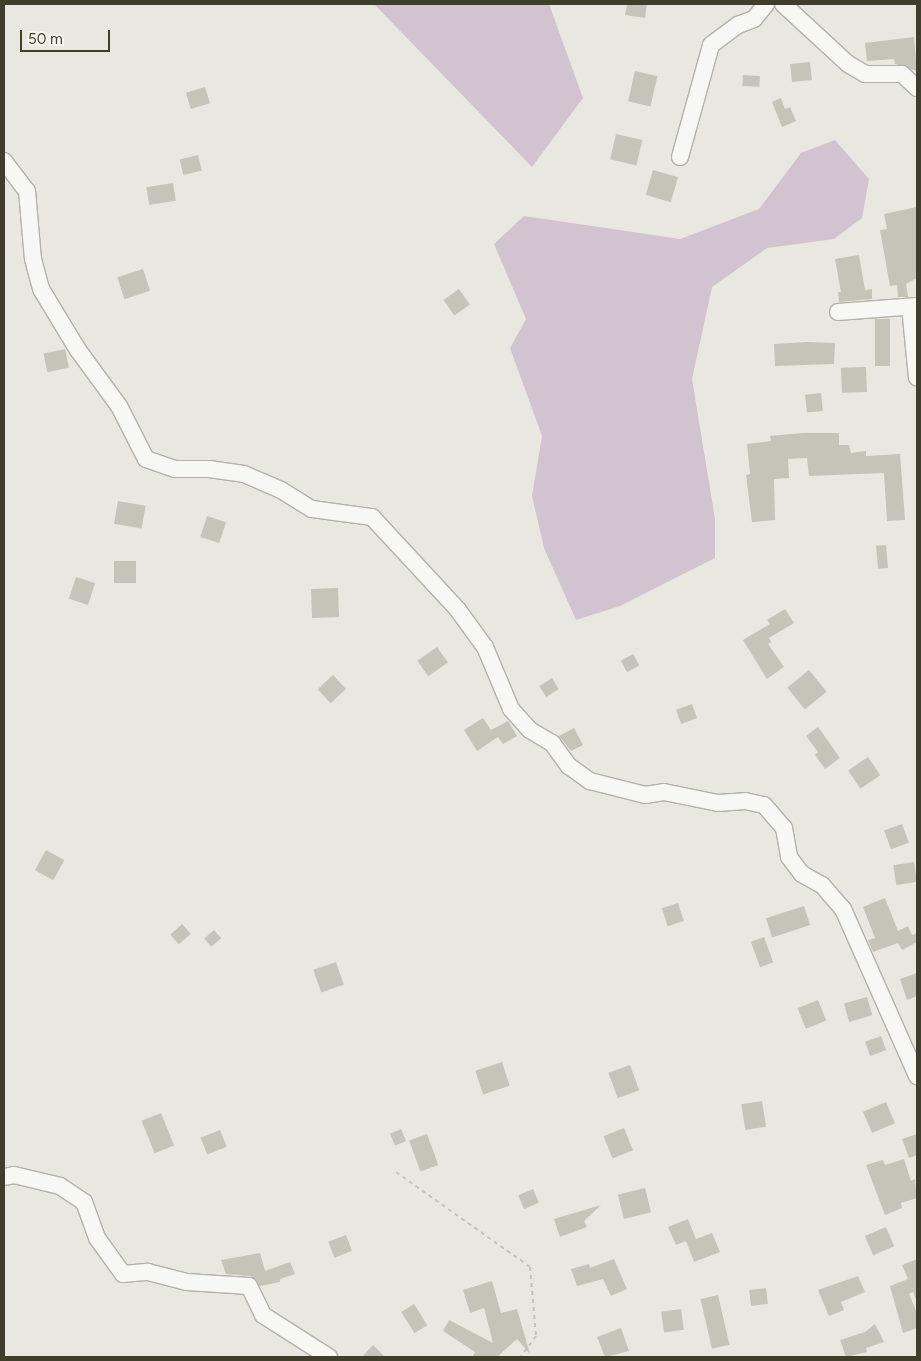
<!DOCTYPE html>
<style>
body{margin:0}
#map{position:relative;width:921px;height:1361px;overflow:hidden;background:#e8e8e1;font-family:Figtree,sans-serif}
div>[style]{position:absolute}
.green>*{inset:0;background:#d1c3d0}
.building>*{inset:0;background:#c4c4b9;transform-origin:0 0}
.path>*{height:2px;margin-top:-1px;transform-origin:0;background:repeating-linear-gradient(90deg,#c3c3bb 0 4px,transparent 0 8px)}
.roads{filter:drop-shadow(1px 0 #b2b2a7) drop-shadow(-1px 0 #b2b2a7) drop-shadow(0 1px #b2b2a7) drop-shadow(0 -1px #b2b2a7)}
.minor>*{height:16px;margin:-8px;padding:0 8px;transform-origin:8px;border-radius:8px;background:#f7f7f3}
span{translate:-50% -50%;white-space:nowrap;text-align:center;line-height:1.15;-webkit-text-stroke:5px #f6f6f0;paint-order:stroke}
.frame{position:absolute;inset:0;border:5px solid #3e3e2b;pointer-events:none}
.scale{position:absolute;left:20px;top:30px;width:90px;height:22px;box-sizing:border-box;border:2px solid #3e3e2b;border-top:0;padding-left:6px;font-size:15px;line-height:18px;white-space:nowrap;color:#3e3e2b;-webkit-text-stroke:4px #f6f6f0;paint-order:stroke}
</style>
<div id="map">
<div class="green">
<div style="clip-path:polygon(374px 4px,549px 4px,583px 98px,532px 167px)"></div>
<div style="clip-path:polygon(835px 140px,869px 179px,862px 218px,834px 239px,767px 248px,712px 287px,692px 379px,715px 519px,715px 558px,620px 606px,576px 620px,544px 548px,532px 496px,542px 436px,510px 348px,526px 319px,494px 244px,524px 216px,680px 239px,759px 209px,801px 153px)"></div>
</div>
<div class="building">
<div style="clip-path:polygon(627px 4px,647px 4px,645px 18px,625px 15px)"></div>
<div style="clip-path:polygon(914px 37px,917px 71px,895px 64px,894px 59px,867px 61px,865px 43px)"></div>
<div style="left:810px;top:62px;width:18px;height:20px;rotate:84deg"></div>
<div style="left:635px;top:71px;width:23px;height:31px;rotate:13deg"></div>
<div style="left:743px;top:75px;width:17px;height:11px;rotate:3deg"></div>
<div style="left:205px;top:87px;width:17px;height:20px;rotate:73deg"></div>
<div style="clip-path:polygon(781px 98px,785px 109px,790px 107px,796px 121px,782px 127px,772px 102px)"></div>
<div style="left:616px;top:134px;width:27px;height:26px;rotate:13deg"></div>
<div style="left:198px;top:155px;width:16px;height:19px;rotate:76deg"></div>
<div style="left:653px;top:170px;width:26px;height:26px;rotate:16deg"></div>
<div style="left:173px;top:183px;width:18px;height:27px;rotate:81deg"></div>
<div style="clip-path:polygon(917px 207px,917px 278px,906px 284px,908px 297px,898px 297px,897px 285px,890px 286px,880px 230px,887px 229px,884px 214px)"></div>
<div style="clip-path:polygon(859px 255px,865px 290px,872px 289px,872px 299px,839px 302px,838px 292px,841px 292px,835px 259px)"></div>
<div style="left:143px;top:269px;width:23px;height:27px;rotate:72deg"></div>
<div style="left:459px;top:289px;width:19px;height:19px;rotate:55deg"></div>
<div style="left:875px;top:319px;width:15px;height:47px"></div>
<div style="clip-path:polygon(807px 342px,835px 343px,834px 364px,775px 366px,774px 344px)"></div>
<div style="left:65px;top:349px;width:19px;height:22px;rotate:78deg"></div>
<div style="left:866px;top:367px;width:25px;height:25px;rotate:88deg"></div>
<div style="left:821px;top:393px;width:18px;height:16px;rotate:84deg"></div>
<div style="clip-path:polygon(803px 433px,839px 433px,839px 445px,849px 445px,851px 453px,866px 451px,866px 456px,900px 454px,905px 520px,887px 521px,884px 473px,809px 476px,807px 458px,788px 459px,789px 478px,774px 479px,775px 520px,752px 522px,746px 475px,750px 474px,747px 444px,771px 441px,770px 436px)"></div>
<div style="left:118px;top:501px;width:28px;height:23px;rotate:10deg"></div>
<div style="left:207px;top:516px;width:20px;height:22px;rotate:18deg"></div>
<div style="left:886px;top:545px;width:23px;height:10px;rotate:85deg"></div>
<div style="left:114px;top:561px;width:22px;height:22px"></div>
<div style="left:76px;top:577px;width:20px;height:23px;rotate:18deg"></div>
<div style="left:338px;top:588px;width:29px;height:27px;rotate:88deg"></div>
<div style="clip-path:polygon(785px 609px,794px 623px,769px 638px,771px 642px,768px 644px,784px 667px,767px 679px,743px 640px,770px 624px,767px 620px)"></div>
<div style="left:437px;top:647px;width:19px;height:24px;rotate:55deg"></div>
<div style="left:633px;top:654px;width:13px;height:14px;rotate:61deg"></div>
<div style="left:809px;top:670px;width:28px;height:28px;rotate:51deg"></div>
<div style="left:333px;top:675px;width:19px;height:21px;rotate:47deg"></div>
<div style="left:552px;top:678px;width:13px;height:15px;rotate:58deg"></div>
<div style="left:692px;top:704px;width:15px;height:17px;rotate:70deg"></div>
<div style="clip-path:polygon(483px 718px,491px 730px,508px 721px,517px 736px,503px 744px,498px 737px,477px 751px,464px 730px)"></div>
<div style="clip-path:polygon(818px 727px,840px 758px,825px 769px,815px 755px,818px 752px,806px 736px)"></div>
<div style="clip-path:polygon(574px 728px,583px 745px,571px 751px,559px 736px)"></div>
<div style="left:868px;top:757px;width:22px;height:24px;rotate:56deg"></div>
<div style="left:902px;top:824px;width:20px;height:19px;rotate:70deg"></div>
<div style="left:46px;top:850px;width:21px;height:23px;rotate:29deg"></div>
<div style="left:914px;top:862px;width:20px;height:21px;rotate:81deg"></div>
<div style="clip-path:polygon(885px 898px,898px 931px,908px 926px,912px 935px,917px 933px,917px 942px,902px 950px,898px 943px,873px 952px,868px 940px,875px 938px,863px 907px)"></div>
<div style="left:678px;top:903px;width:19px;height:17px;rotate:72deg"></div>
<div style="left:804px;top:906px;width:20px;height:40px;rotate:72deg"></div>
<div style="left:182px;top:924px;width:13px;height:16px;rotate:48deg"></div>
<div style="left:214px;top:930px;width:11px;height:13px;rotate:49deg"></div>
<div style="left:764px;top:937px;width:27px;height:14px;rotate:70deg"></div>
<div style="left:336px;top:962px;width:24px;height:24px;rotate:71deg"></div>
<div style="clip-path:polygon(917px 973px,917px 996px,907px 1000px,900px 979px)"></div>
<div style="left:867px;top:997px;width:19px;height:24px;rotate:74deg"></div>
<div style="left:818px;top:1000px;width:22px;height:22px;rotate:68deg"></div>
<div style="left:881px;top:1036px;width:15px;height:17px;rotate:70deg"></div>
<div style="left:502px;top:1062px;width:25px;height:28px;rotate:72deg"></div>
<div style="left:630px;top:1065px;width:27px;height:23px;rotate:70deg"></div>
<div style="left:762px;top:1101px;width:26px;height:21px;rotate:81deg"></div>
<div style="left:886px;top:1102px;width:23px;height:25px;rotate:67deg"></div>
<div style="left:161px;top:1113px;width:35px;height:21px;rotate:68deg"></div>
<div style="left:624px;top:1128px;width:24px;height:22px;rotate:68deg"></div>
<div style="left:401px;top:1129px;width:13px;height:12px;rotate:67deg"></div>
<div style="left:220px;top:1130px;width:18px;height:21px;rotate:68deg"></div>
<div style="left:427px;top:1134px;width:33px;height:19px;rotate:70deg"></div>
<div style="clip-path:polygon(917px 1134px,917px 1155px,909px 1158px,902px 1139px)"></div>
<div style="clip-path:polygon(904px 1159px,911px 1181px,915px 1179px,917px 1198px,901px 1203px,902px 1208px,885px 1215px,866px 1165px,883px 1160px,885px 1165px)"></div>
<div style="left:645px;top:1188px;width:25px;height:28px;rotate:76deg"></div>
<div style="left:533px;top:1189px;width:15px;height:16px;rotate:67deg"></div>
<div style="clip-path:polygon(601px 1205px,584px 1221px,587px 1227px,560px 1237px,554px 1219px)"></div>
<div style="clip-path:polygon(688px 1219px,696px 1239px,712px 1233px,720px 1252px,694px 1262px,686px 1241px,676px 1245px,668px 1227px)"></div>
<div style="left:886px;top:1227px;width:21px;height:23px;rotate:67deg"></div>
<div style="left:346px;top:1235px;width:17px;height:19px;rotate:69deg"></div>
<div style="clip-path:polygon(260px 1253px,265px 1271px,290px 1262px,295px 1274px,280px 1279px,280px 1282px,260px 1286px,250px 1276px,226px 1274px,221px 1260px)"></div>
<div style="clip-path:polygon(614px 1259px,627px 1289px,611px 1296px,603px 1279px,577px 1286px,571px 1269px,589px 1264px,590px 1268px)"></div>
<div style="clip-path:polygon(917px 1259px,917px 1302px,913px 1292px,909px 1294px,917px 1313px,917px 1328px,903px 1333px,890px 1286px,908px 1279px,902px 1265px)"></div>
<div style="clip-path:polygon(858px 1276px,865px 1292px,841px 1302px,844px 1310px,829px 1316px,818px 1290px)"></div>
<div style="clip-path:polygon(492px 1281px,501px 1313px,517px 1309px,530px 1354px,517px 1339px,497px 1357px,472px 1357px,475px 1352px,443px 1331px,449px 1320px,493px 1343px,484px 1308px,470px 1313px,463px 1290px)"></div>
<div style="left:766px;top:1288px;width:16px;height:17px;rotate:83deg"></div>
<div style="left:718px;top:1295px;width:51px;height:18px;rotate:77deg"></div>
<div style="left:414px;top:1304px;width:25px;height:15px;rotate:58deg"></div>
<div style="left:681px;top:1309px;width:21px;height:20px;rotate:82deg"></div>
<div style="clip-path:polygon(875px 1324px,884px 1342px,866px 1348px,867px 1352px,846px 1357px,840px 1340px,865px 1332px)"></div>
<div style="clip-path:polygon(621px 1328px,629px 1351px,605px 1357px,597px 1337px)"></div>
<div style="clip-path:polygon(373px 1345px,385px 1357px,362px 1357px)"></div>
</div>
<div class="path">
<div style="left:396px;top:1172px;width:164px;rotate:35.3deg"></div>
<div style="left:530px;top:1267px;width:69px;rotate:85deg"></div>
<div style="left:536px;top:1336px;width:26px;rotate:126deg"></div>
</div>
<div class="roads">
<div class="minor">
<div style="left:783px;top:4px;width:88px;rotate:42.7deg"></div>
<div style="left:848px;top:64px;width:20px;rotate:30deg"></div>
<div style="left:865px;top:74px;width:37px"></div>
<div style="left:902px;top:74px;width:21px;rotate:43deg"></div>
<div style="left:680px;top:157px;width:116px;rotate:-74.5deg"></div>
<div style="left:711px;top:45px;width:34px;rotate:-37deg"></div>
<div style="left:738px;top:25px;width:17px;rotate:-21deg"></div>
<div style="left:754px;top:19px;width:19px;rotate:-51deg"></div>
<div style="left:4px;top:161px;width:38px;rotate:53deg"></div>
<div style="left:27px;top:191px;width:68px;rotate:85deg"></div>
<div style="left:33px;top:259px;width:31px;rotate:75deg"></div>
<div style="left:41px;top:289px;width:71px;rotate:58.8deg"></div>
<div style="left:78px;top:350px;width:69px;rotate:53.8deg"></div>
<div style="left:119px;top:406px;width:59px;rotate:63deg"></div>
<div style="left:146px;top:459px;width:31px;rotate:19deg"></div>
<div style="left:175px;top:469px;width:34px"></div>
<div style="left:209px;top:469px;width:35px;rotate:8deg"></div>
<div style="left:244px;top:474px;width:40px;rotate:23.4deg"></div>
<div style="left:281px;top:490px;width:36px;rotate:32deg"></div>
<div style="left:312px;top:509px;width:61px;rotate:7.6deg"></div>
<div style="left:372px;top:517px;width:127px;rotate:47.2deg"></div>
<div style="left:458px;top:610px;width:46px;rotate:53.9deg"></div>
<div style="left:485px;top:647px;width:67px;rotate:67.2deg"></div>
<div style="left:511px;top:709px;width:28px;rotate:48deg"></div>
<div style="left:530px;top:730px;width:26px;rotate:31deg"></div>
<div style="left:552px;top:743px;width:29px;rotate:54deg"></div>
<div style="left:569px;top:766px;width:26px;rotate:36deg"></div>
<div style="left:590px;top:781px;width:57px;rotate:14.3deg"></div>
<div style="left:645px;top:795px;width:19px;rotate:-9deg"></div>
<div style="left:664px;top:792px;width:55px;rotate:11.5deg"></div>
<div style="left:718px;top:803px;width:27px;rotate:-4deg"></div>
<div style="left:745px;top:801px;width:19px;rotate:12deg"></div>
<div style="left:764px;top:805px;width:30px;rotate:49deg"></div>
<div style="left:784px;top:828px;width:29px;rotate:80deg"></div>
<div style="left:789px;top:857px;width:21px;rotate:53deg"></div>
<div style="left:802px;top:874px;width:23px;rotate:29deg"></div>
<div style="left:822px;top:885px;width:32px;rotate:49deg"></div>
<div style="left:843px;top:909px;width:183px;rotate:66.1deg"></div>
<div style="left:910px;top:307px;width:71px;rotate:84.4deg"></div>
<div style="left:838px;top:312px;width:79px;rotate:-4.3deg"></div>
<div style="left:4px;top:1177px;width:10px;rotate:-11deg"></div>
<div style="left:14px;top:1175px;width:47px;rotate:13.4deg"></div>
<div style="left:60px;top:1186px;width:29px;rotate:34deg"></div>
<div style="left:84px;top:1202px;width:38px;rotate:70deg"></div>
<div style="left:97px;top:1238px;width:44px;rotate:54.2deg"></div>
<div style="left:123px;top:1274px;width:25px;rotate:-5deg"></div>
<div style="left:148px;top:1272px;width:40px;rotate:14.4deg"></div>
<div style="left:187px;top:1282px;width:62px;rotate:3.7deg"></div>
<div style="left:249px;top:1286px;width:32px;rotate:64deg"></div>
<div style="left:263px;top:1315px;width:78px;rotate:32.5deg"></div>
</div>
</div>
<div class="frame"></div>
<div class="scale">50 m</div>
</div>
